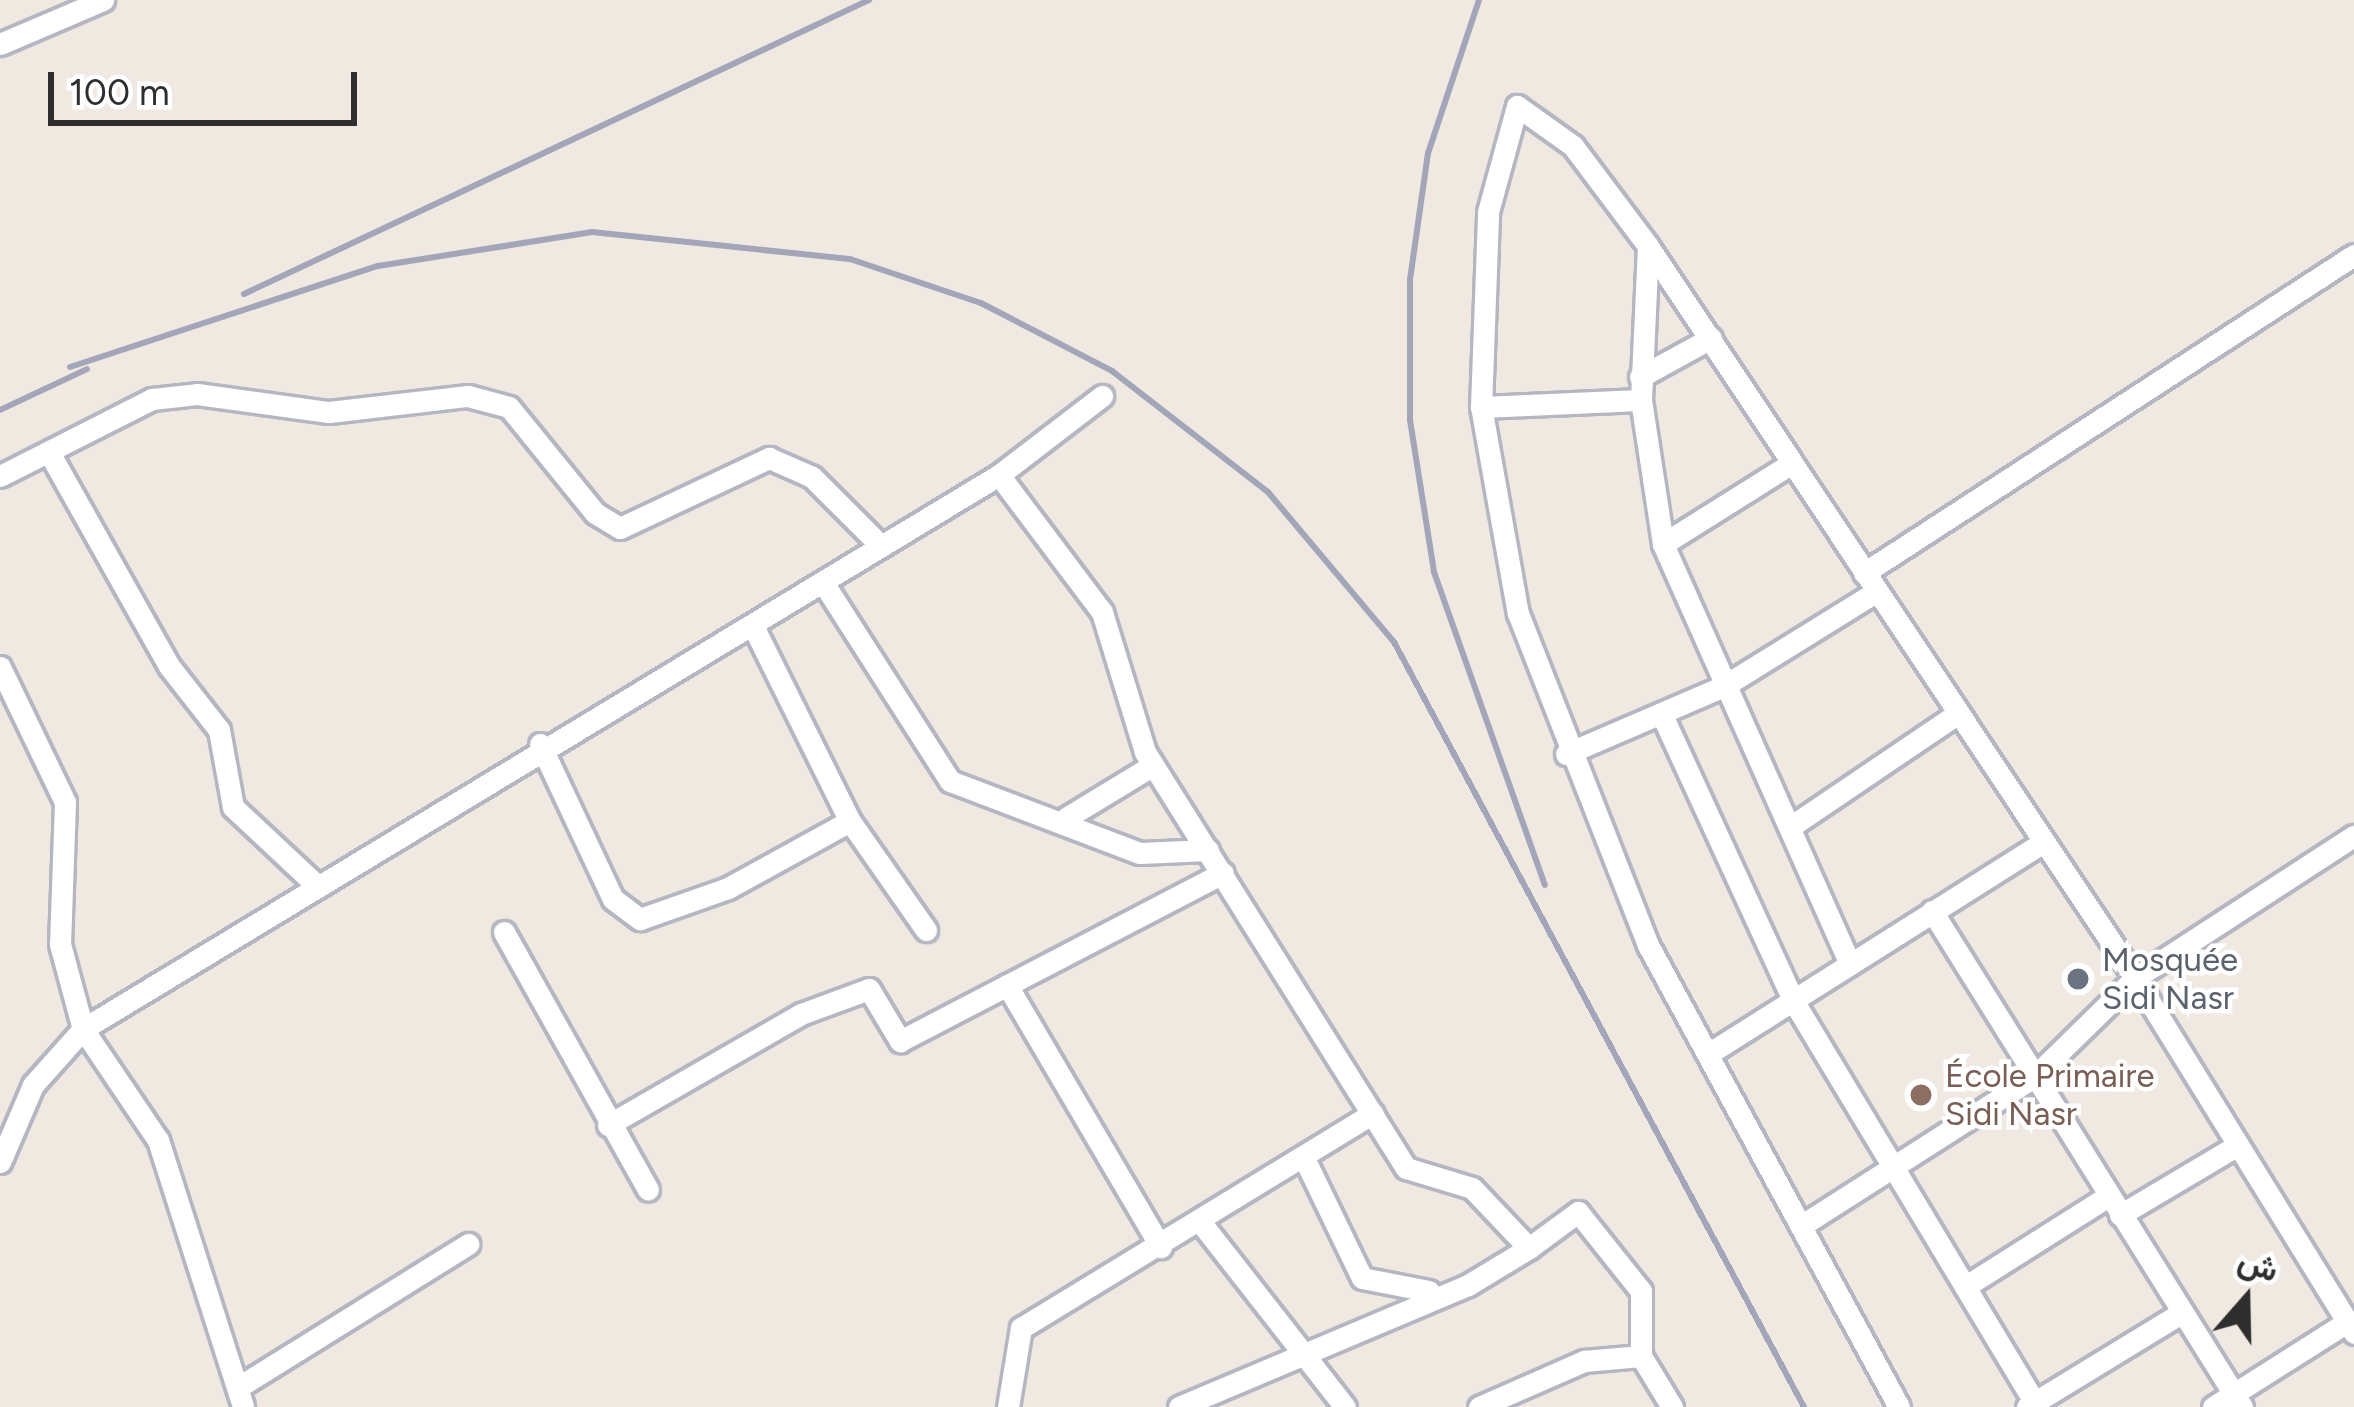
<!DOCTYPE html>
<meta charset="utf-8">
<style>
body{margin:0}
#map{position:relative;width:2354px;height:1407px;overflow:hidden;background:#efe9e1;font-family:Figtree,Vazirmatn,sans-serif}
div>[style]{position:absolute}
.roads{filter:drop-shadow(3px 0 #b4b7c1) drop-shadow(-3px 0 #b4b7c1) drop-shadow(0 3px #b4b7c1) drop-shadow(0 -3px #b4b7c1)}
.minor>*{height:21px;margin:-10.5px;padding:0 10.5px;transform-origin:10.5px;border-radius:10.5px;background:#fff}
.rail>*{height:6px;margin:-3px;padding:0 3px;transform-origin:3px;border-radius:3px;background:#a3a6b8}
.dots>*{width:33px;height:33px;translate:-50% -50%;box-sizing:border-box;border:6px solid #fff;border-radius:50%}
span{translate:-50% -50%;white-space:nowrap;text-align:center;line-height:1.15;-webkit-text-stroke:9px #fff;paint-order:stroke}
.worship-label{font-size:33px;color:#5b616d}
.left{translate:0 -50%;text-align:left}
.education-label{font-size:33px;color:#785e54}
.north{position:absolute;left:2186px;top:1239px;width:120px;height:120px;-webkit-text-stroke:9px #fff;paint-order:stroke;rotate:20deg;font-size:33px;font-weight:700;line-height:48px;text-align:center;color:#2e2e2e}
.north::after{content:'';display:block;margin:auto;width:42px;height:54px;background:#2e2e2e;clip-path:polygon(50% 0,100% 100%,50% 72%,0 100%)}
.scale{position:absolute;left:48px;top:72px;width:309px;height:54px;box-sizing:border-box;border:6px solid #2e2e2e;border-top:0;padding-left:15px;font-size:36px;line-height:42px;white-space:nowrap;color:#2e2e2e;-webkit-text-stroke:9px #fff;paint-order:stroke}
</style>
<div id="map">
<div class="roads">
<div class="minor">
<div style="left:0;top:44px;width:112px;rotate:-23.1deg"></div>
<div style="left:1648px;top:246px;width:154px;rotate:92.6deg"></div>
<div style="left:1641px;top:400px;width:146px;rotate:81.3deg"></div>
<div style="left:1663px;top:544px;width:460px;rotate:66deg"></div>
<div style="left:1640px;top:377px;width:81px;rotate:-28.8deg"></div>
<div style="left:1481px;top:407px;width:160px;rotate:-2.5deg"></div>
<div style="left:50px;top:454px;width:243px;rotate:60.7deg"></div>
<div style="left:169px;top:666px;width:81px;rotate:52deg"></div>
<div style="left:219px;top:730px;width:78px;rotate:79.7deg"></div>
<div style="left:233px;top:807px;width:108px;rotate:43.1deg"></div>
<div style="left:999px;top:475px;width:171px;rotate:53.1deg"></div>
<div style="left:1102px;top:612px;width:146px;rotate:72.9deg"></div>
<div style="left:1145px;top:752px;width:491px;rotate:57.9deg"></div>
<div style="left:1406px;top:1168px;width:69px;rotate:16.9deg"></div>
<div style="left:1472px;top:1188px;width:83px;rotate:46.5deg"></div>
<div style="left:1529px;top:1248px;width:61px;rotate:-36.3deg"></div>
<div style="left:1578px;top:1212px;width:101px;rotate:51.4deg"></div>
<div style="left:1641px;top:1291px;width:65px;rotate:90deg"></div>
<div style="left:1641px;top:1356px;width:60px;rotate:58.7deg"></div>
<div style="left:0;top:476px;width:170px;rotate:-26.9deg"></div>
<div style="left:152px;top:399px;width:45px;rotate:-6.3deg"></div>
<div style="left:197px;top:394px;width:133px;rotate:7.8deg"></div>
<div style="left:329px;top:412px;width:140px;rotate:-6.6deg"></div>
<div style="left:468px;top:396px;width:42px;rotate:15deg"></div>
<div style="left:509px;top:407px;width:136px;rotate:50.9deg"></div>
<div style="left:595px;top:513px;width:29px;rotate:31deg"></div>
<div style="left:620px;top:528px;width:165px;rotate:-25.2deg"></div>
<div style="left:769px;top:458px;width:47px;rotate:23.8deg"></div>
<div style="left:812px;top:477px;width:98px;rotate:45deg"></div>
<div style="left:1663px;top:544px;width:152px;rotate:-32.1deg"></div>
<div style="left:1864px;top:573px;width:584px;rotate:-32.98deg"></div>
<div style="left:824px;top:584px;width:234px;rotate:57.4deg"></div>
<div style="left:950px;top:781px;width:203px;rotate:20.8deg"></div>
<div style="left:1140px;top:853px;width:68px;rotate:-2.5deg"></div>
<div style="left:753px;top:626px;width:218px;rotate:63.6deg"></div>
<div style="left:850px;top:821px;width:133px;rotate:55.1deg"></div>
<div style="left:0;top:667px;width:150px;rotate:64.3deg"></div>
<div style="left:65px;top:802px;width:142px;rotate:92deg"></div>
<div style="left:60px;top:944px;width:88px;rotate:74.9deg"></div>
<div style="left:83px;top:1029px;width:134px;rotate:56deg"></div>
<div style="left:158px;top:1140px;width:280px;rotate:72.3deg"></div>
<div style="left:1662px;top:715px;width:316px;rotate:65.3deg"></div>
<div style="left:1794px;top:1002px;width:466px;rotate:59deg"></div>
<div style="left:540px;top:744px;width:171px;rotate:64.8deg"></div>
<div style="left:613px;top:899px;width:34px;rotate:37deg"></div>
<div style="left:640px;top:919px;width:93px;rotate:-19.4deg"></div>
<div style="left:728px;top:888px;width:139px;rotate:-28.8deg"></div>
<div style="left:1566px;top:754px;width:172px;rotate:-23.3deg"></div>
<div style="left:1724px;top:686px;width:180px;rotate:-31.8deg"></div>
<div style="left:1066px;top:818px;width:102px;rotate:-31.3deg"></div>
<div style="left:1790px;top:827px;width:202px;rotate:-34.1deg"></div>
<div style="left:1932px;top:911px;width:585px;rotate:57.99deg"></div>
<div style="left:504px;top:932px;width:295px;rotate:60.8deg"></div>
<div style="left:1007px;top:985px;width:304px;rotate:59.6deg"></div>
<div style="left:1708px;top:1054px;width:396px;rotate:-32.3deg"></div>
<div style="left:608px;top:1125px;width:223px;rotate:-29.9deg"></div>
<div style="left:801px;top:1014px;width:72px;rotate:-20.2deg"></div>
<div style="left:869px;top:989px;width:61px;rotate:59.2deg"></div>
<div style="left:900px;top:1041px;width:364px;rotate:-27.5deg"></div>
<div style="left:1304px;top:1158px;width:133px;rotate:64.2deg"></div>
<div style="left:1362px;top:1278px;width:68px;rotate:11deg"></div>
<div style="left:0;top:1162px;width:84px;rotate:-66.8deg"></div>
<div style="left:33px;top:1085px;width:75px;rotate:-48.2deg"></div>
<div style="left:83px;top:1029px;width:1071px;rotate:-31.17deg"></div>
<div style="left:999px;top:475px;width:130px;rotate:-37.5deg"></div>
<div style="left:2120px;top:1215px;width:137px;rotate:-30.7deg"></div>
<div style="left:1807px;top:1222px;width:269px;rotate:-32.6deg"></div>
<div style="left:2034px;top:1077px;width:141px;rotate:-44.4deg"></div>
<div style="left:2135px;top:978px;width:261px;rotate:-33deg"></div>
<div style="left:1202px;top:1224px;width:232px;rotate:52deg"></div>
<div style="left:1966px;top:1286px;width:167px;rotate:-32.3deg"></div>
<div style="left:240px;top:1386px;width:269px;rotate:-31.9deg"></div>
<div style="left:1008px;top:1407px;width:80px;rotate:-80.7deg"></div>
<div style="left:1021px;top:1328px;width:412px;rotate:-31.4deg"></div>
<div style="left:1179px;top:1407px;width:314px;rotate:-22.9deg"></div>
<div style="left:1468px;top:1285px;width:71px;rotate:-31.2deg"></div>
<div style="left:1479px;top:1407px;width:115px;rotate:-23.7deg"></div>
<div style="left:1584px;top:1361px;width:57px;rotate:-5deg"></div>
<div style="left:1899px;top:1407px;width:526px;rotate:-118.51deg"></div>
<div style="left:1648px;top:945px;width:356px;rotate:-111.4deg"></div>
<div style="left:1518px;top:614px;width:210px;rotate:-100.1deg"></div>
<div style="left:1481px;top:407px;width:195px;rotate:-87.9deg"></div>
<div style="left:1488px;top:212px;width:110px;rotate:-74.7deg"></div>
<div style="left:1517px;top:106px;width:69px;rotate:35.5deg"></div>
<div style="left:1573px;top:146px;width:125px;rotate:53.1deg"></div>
<div style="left:1648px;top:246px;width:879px;rotate:56.36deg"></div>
<div style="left:2135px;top:978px;width:417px;rotate:58.3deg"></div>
<div style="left:2027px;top:1407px;width:180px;rotate:-31.4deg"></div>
<div style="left:2213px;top:1407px;width:159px;rotate:-32.4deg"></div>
</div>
</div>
<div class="rail">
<div style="left:1479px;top:0;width:161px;rotate:108.4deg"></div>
<div style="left:1428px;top:153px;width:128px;rotate:98.1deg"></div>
<div style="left:1410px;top:280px;width:140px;rotate:90deg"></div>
<div style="left:1410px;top:420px;width:154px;rotate:81deg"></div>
<div style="left:1434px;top:572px;width:332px;rotate:70.5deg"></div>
<div style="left:244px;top:294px;width:691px;rotate:-25.19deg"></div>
<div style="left:70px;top:367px;width:324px;rotate:-18.2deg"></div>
<div style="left:378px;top:266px;width:217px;rotate:-9deg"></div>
<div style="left:592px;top:232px;width:259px;rotate:6deg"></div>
<div style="left:850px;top:259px;width:138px;rotate:18.6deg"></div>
<div style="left:981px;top:303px;width:148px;rotate:27.4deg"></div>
<div style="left:1112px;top:371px;width:197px;rotate:37.8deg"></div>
<div style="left:1268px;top:492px;width:196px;rotate:50deg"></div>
<div style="left:1394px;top:642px;width:868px;rotate:61.81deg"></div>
<div style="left:0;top:410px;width:96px;rotate:-25.2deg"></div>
</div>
<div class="dots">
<div style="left:2078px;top:979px;background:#6b7280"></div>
<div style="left:1921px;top:1095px;background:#8d6e63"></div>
</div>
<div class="worship-label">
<span class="left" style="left:2102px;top:979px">Mosquée<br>Sidi Nasr</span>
</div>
<div class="education-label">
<span class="left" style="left:1945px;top:1095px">École Primaire<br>Sidi Nasr</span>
</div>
<div class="north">ش</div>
<div class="scale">100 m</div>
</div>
